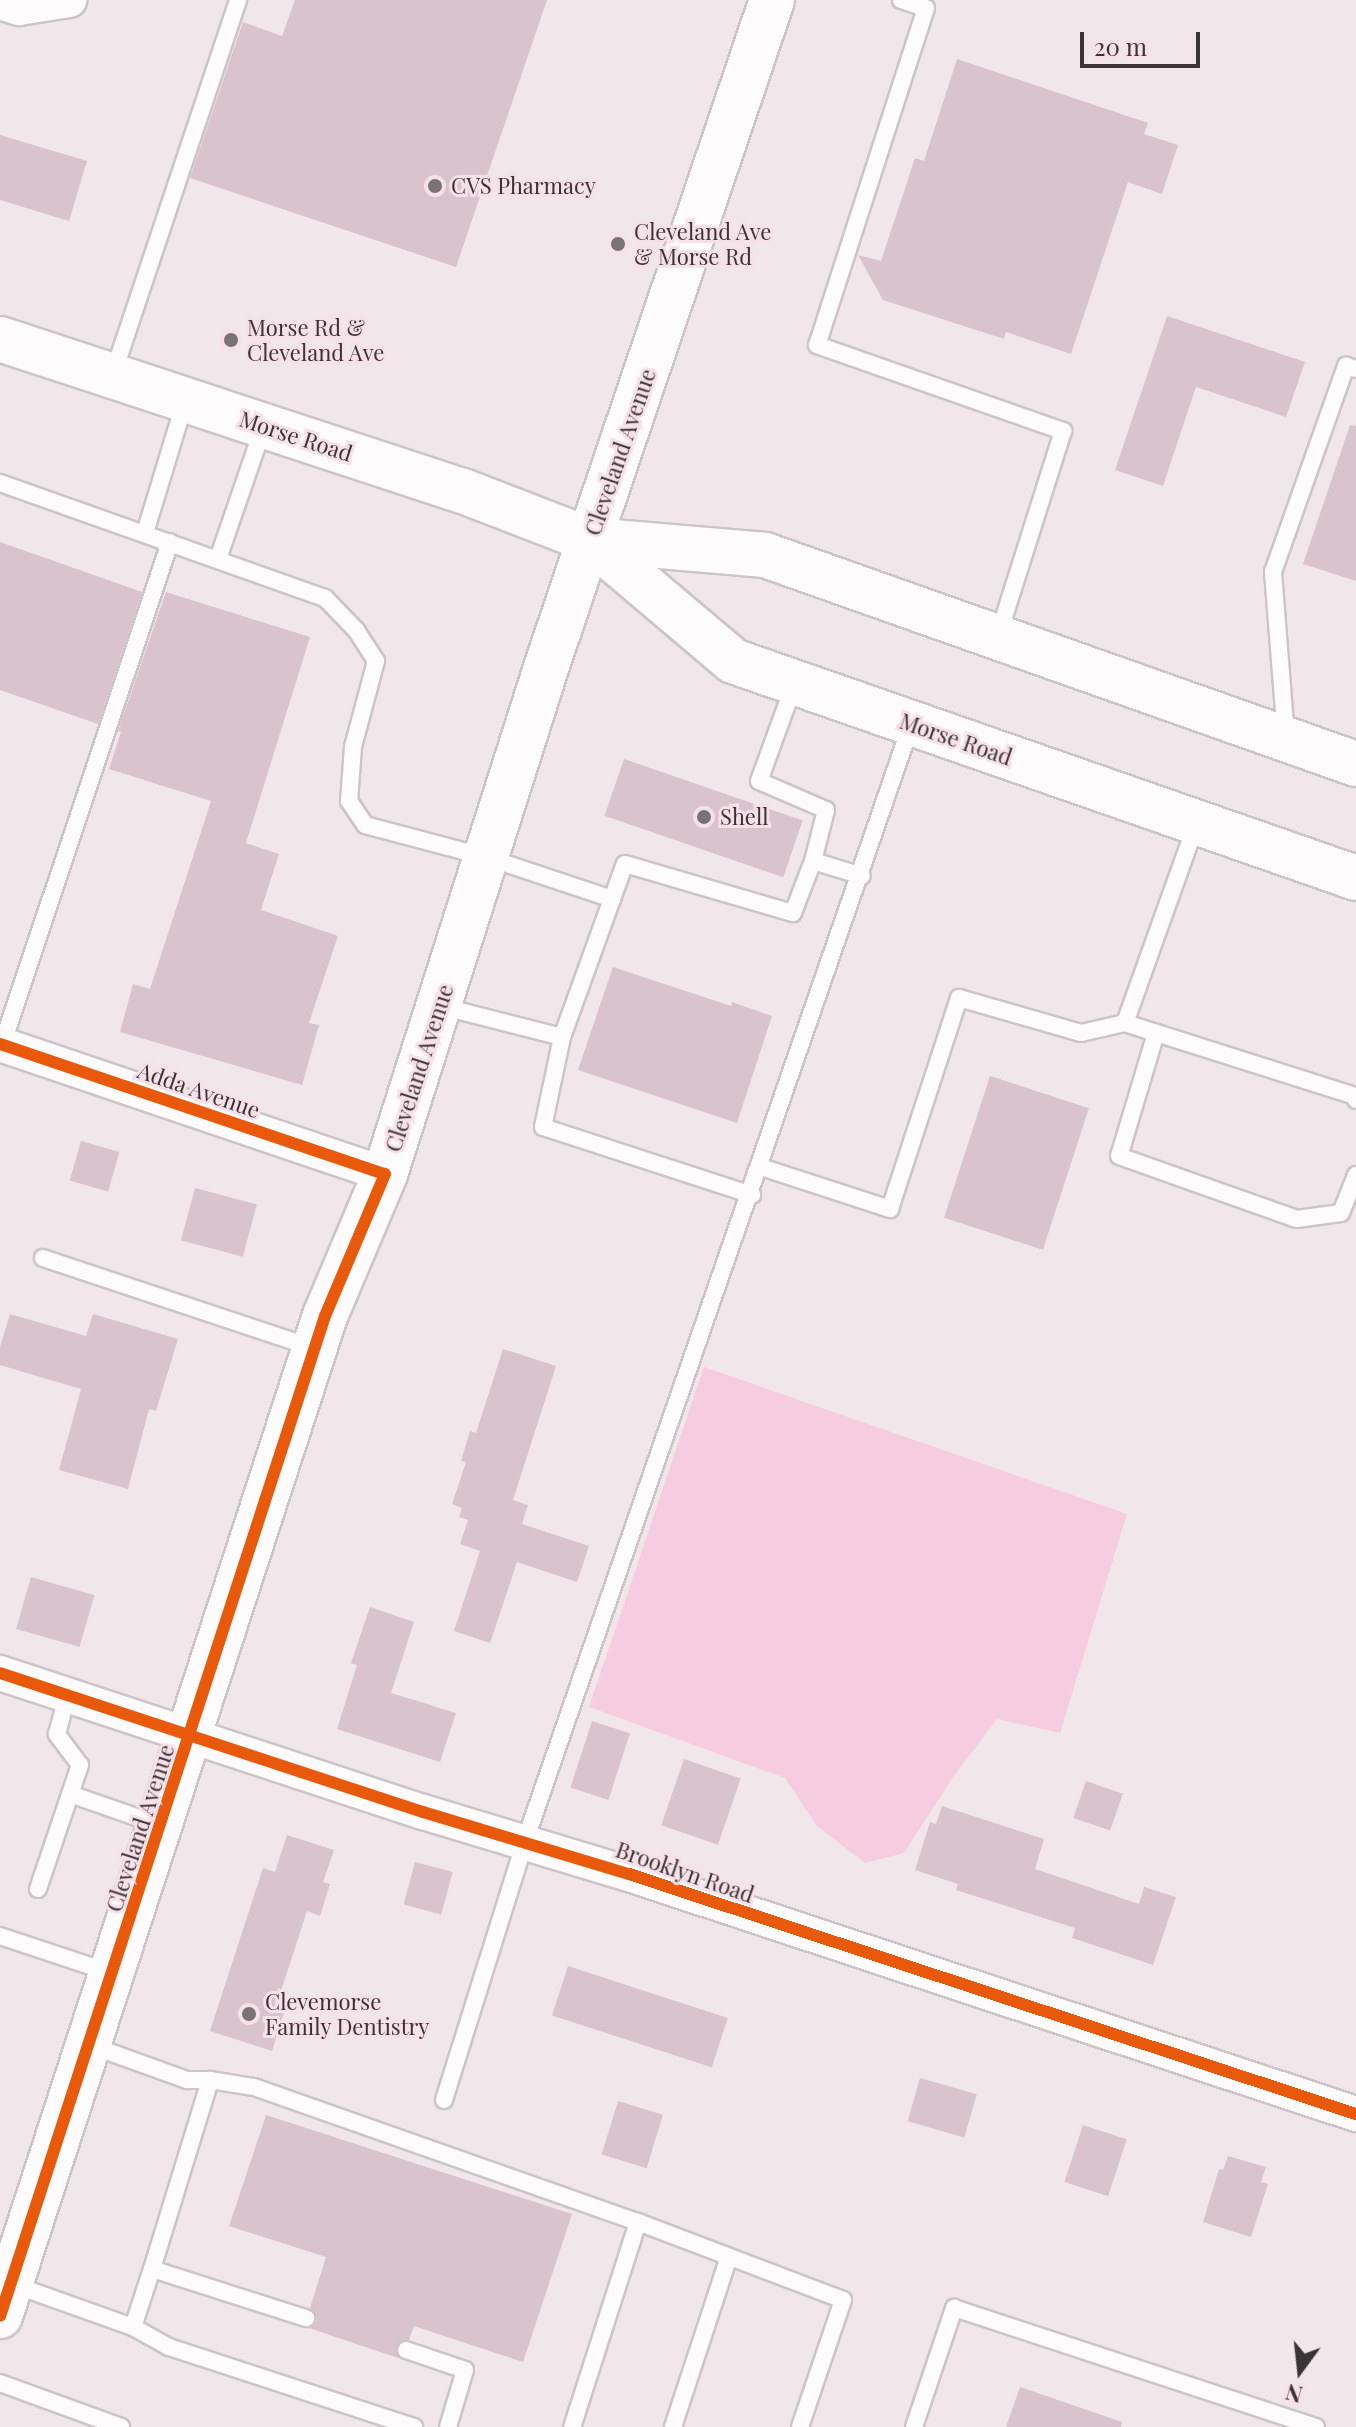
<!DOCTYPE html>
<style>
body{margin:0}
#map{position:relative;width:1356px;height:2427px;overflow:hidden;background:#f1e6ea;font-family:"Playfair Display",serif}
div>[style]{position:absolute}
.green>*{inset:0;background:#f5cdde}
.building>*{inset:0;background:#d9c4cd;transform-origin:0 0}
.roads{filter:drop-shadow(2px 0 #cdc4c8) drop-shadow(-2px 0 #cdc4c8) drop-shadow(0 2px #cdc4c8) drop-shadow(0 -2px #cdc4c8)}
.lane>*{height:16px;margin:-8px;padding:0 8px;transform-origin:8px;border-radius:8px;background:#fdfbfc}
.street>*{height:34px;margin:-17px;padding:0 17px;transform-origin:17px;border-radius:17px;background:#fdfbfc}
.primary>*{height:44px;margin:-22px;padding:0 22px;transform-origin:22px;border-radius:22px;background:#fdfbfc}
.cycleway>*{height:12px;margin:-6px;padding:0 6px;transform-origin:6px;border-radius:6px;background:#e8590c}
.dots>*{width:22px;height:22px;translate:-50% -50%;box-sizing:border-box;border:4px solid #f6e1e9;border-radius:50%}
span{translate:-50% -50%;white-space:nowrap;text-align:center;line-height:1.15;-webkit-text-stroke:6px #f6e1e9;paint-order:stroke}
.poi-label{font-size:22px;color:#3b3336}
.left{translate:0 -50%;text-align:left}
.street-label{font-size:22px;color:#3b3336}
.north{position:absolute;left:1260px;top:2331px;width:80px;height:80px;-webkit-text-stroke:6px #f6e1e9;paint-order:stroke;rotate:195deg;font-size:22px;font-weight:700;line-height:32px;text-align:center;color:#3b3336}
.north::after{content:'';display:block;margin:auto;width:28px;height:36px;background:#3b3336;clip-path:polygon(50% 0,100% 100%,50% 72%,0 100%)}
.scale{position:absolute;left:1080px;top:32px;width:120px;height:36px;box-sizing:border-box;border:4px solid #3b3336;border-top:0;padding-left:10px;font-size:24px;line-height:28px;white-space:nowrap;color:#3b3336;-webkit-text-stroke:6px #f6e1e9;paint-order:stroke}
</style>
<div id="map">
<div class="green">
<div style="clip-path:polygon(704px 1367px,1127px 1514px,1060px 1733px,997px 1719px,953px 1777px,904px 1853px,865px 1863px,816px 1825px,785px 1778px,589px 1707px)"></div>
</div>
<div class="building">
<div style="clip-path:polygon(295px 0,547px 0,456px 267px,190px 178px,243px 22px,282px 36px)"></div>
<div style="clip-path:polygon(957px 59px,1148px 123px,1144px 134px,1178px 145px,1162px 194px,1128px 182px,1071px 354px,1006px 332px,1004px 339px,883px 300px,858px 255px,881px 261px,915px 158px,924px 161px)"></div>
<div style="clip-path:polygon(0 135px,87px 161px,69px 221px,0 200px)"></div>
<div style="clip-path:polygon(1167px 316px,1305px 362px,1286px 417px,1196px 387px,1163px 486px,1115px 470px)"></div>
<div style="clip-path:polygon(1350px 425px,1356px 426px,1356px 581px,1303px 564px)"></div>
<div style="clip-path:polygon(0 542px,142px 592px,98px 724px,0 690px)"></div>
<div style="clip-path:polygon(166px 592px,310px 637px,246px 843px,279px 854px,261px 910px,338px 936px,309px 1023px,319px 1025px,302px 1085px,120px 1032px,133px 984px,150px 989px,211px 801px,109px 769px,121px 732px,118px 731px)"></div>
<div style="left:624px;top:759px;width:189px;height:60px;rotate:19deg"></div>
<div style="clip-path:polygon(613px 967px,731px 1006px,732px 1002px,772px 1016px,737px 1123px,578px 1070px)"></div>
<div style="left:990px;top:1076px;width:104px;height:149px;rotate:18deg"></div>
<div style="left:81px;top:1141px;width:40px;height:41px;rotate:16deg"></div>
<div style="left:195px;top:1188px;width:64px;height:54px;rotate:15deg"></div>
<div style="clip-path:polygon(10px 1314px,86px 1336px,93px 1314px,178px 1339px,156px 1411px,149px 1409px,128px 1489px,59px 1470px,81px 1389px,0 1365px,0 1347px)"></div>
<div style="clip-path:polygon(503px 1349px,556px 1366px,513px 1500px,528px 1505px,522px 1524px,589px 1546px,577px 1582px,517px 1562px,490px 1643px,454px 1631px,480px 1551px,460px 1544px,468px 1520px,459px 1517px,462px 1508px,452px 1504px,466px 1462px,461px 1461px,470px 1431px,476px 1433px)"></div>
<div style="left:31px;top:1577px;width:66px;height:54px;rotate:16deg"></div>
<div style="clip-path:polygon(370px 1607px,414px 1622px,391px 1693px,456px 1713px,440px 1762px,337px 1729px,357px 1665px,351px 1663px)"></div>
<div style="left:592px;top:1721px;width:40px;height:70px;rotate:18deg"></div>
<div style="left:684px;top:1759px;width:60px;height:70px;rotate:19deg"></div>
<div style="left:1086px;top:1781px;width:39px;height:39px;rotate:19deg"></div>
<div style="clip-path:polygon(942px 1806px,1044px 1839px,1035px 1869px,1139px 1904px,1144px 1887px,1176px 1897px,1153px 1965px,1072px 1938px,1075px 1928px,956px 1890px,958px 1884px,915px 1870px,930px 1822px,936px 1824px)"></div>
<div style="clip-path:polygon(287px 1835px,334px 1850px,323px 1882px,330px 1884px,320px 1916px,307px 1911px,280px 1994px,289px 1997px,272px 2051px,210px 2031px,263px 1868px,275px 1872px)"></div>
<div style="left:415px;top:1862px;width:39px;height:44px;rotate:15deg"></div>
<div style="left:568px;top:1966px;width:168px;height:52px;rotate:18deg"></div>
<div style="left:920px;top:2078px;width:59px;height:45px;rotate:16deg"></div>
<div style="left:618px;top:2101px;width:47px;height:56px;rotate:17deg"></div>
<div style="clip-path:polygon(266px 2115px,572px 2214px,523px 2362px,414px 2326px,409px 2340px,396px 2346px,398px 2358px,309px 2328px,317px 2321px,310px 2308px,326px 2257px,229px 2226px)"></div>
<div style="left:1083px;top:2125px;width:46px;height:60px;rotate:18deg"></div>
<div style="clip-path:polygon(1228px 2156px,1266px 2167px,1261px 2182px,1268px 2184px,1251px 2237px,1203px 2222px,1219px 2169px,1223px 2170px)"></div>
<div style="clip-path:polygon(1020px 2387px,1122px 2422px,1121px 2427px,1006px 2427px)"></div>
</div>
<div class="roads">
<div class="lane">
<div style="left:901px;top:0;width:26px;rotate:18deg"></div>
<div style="left:926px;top:8px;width:354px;rotate:107.9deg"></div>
<div style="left:817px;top:345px;width:261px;rotate:19.3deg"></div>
<div style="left:1063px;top:431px;width:215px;rotate:107.6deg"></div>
<div style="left:113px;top:374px;width:394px;rotate:-71.5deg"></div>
<div style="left:0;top:483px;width:345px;rotate:19.5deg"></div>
<div style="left:325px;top:598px;width:45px;rotate:45.9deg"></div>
<div style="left:356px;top:630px;width:37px;rotate:57deg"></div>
<div style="left:376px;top:661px;width:89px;rotate:105deg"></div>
<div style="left:353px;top:747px;width:54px;rotate:94.2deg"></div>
<div style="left:349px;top:801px;width:29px;rotate:56deg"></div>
<div style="left:365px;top:825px;width:125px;rotate:14.8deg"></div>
<div style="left:486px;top:857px;width:133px;rotate:18.4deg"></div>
<div style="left:612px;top:899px;width:147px;rotate:109.9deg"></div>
<div style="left:145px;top:533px;width:138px;rotate:-73.1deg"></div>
<div style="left:218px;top:559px;width:139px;rotate:-71deg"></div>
<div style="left:794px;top:685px;width:102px;rotate:110deg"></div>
<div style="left:759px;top:781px;width:73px;rotate:23.4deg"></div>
<div style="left:826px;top:810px;width:53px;rotate:104.3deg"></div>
<div style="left:1286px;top:737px;width:166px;rotate:-94.5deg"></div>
<div style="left:1273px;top:572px;width:219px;rotate:-70.5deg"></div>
<div style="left:1346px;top:366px;width:10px;rotate:17deg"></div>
<div style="left:612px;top:899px;width:37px;rotate:-70deg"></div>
<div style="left:625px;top:864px;width:175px;rotate:16.3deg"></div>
<div style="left:793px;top:913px;width:56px;rotate:-69deg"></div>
<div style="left:813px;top:861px;width:51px;rotate:17deg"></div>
<div style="left:440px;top:1006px;width:126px;rotate:14.3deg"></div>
<div style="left:562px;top:1037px;width:92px;rotate:101.9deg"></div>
<div style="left:543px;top:1127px;width:220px;rotate:18deg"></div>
<div style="left:1125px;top:1023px;width:241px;rotate:17.6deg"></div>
<div style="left:1355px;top:1096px;width:4px;rotate:76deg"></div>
<div style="left:1156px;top:1033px;width:128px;rotate:106.7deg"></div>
<div style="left:1119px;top:1156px;width:189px;rotate:19.5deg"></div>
<div style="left:1297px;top:1219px;width:44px;rotate:-7.8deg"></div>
<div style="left:1341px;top:1213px;width:41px;rotate:-68.5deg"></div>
<div style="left:2px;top:1045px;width:530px;rotate:-71.53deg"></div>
<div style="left:761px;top:1167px;width:136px;rotate:18deg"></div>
<div style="left:890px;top:1209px;width:222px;rotate:-71.9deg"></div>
<div style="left:959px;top:998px;width:127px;rotate:16deg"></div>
<div style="left:1081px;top:1033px;width:45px;rotate:-12.8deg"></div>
<div style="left:1125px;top:1023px;width:210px;rotate:-70.3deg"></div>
<div style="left:43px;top:1258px;width:285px;rotate:18.4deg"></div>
<div style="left:70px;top:1794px;width:94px;rotate:19.2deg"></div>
<div style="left:38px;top:1889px;width:131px;rotate:-71.3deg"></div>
<div style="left:80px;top:1765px;width:39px;rotate:-127deg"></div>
<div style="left:57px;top:1734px;width:39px;rotate:-75deg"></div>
<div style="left:0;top:1936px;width:117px;rotate:18.4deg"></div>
<div style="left:210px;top:2080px;width:45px;rotate:9deg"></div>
<div style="left:254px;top:2087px;width:407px;rotate:19.4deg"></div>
<div style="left:638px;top:2222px;width:215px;rotate:107.8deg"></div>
<div style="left:444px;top:2100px;width:271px;rotate:-72.6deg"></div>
<div style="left:525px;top:1841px;width:1181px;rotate:-70.92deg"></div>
<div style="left:638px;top:2222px;width:219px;rotate:20.8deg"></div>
<div style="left:843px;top:2300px;width:134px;rotate:108.7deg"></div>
<div style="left:152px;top:2269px;width:162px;rotate:17.7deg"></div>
<div style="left:12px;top:2284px;width:128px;rotate:19.6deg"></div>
<div style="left:133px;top:2327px;width:61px;rotate:-71.9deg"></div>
<div style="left:152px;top:2269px;width:198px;rotate:-72.9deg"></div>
<div style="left:210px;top:2080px;width:23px;rotate:180deg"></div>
<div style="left:187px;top:2080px;width:103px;rotate:-160.2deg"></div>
<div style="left:133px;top:2327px;width:41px;rotate:29.1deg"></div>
<div style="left:169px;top:2347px;width:258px;rotate:18.1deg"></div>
<div style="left:406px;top:2350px;width:62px;rotate:18.7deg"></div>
<div style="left:465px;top:2370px;width:59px;rotate:106.6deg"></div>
<div style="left:0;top:2383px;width:129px;rotate:20deg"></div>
<div style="left:673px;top:2427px;width:179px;rotate:-71.8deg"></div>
<div style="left:914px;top:2427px;width:126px;rotate:-71.4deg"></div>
<div style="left:954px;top:2308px;width:381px;rotate:18.2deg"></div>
</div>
<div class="street">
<div style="left:0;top:2px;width:20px;rotate:18deg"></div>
<div style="left:19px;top:8px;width:51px;rotate:-9.1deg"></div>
<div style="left:0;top:1044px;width:406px;rotate:18.7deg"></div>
<div style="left:0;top:1673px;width:445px;rotate:18.2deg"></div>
<div style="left:423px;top:1812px;width:215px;rotate:16.8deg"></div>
<div style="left:629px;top:1874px;width:766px;rotate:18.27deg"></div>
</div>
<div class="primary">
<div style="left:0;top:339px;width:487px;rotate:18.2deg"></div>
<div style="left:463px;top:491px;width:136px;rotate:21.1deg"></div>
<div style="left:590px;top:540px;width:176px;rotate:4.9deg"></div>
<div style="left:765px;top:555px;width:627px;rotate:19.48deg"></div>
<div style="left:590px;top:540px;width:187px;rotate:40.2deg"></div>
<div style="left:733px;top:661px;width:660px;rotate:19.2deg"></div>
<div style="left:0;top:2316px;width:1051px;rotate:-72deg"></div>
<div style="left:325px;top:1316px;width:154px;rotate:-67.1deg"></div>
<div style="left:385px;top:1174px;width:531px;rotate:-72.35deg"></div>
<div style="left:546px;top:668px;width:705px;rotate:-71.31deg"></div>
</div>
</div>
<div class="cycleway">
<div style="left:0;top:1044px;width:406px;rotate:18.7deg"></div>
<div style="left:385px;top:1174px;width:154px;rotate:112.9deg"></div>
<div style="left:325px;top:1316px;width:1051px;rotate:108deg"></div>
<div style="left:0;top:1673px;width:445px;rotate:18.2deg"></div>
<div style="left:423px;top:1812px;width:215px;rotate:16.8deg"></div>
<div style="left:629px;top:1874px;width:766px;rotate:18.27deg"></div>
</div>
<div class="dots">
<div style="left:435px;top:186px;background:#7b7275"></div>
<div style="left:618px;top:244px;background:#7b7275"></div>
<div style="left:231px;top:340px;background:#7b7275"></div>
<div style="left:704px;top:817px;background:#7b7275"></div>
<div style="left:249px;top:2014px;background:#7b7275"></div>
</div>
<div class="poi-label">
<span class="left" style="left:451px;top:186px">CVS Pharmacy</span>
<span class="left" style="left:634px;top:244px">Cleveland Ave<br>&amp; Morse Rd</span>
<span class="left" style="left:247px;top:340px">Morse Rd &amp;<br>Cleveland Ave</span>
<span class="left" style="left:720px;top:817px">Shell</span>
<span class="left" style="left:265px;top:2014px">Clevemorse<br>Family Dentistry</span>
</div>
<div class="street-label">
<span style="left:296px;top:436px;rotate:18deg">Morse Road</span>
<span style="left:620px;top:452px;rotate:-71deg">Cleveland Avenue</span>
<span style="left:956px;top:739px;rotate:19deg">Morse Road</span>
<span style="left:419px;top:1068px;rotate:-72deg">Cleveland Avenue</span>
<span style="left:199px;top:1090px;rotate:19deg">Adda Avenue</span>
<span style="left:140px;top:1828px;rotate:-72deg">Cleveland Avenue</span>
<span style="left:685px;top:1872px;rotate:19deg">Brooklyn Road</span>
</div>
<div class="north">N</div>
<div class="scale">20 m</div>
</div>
